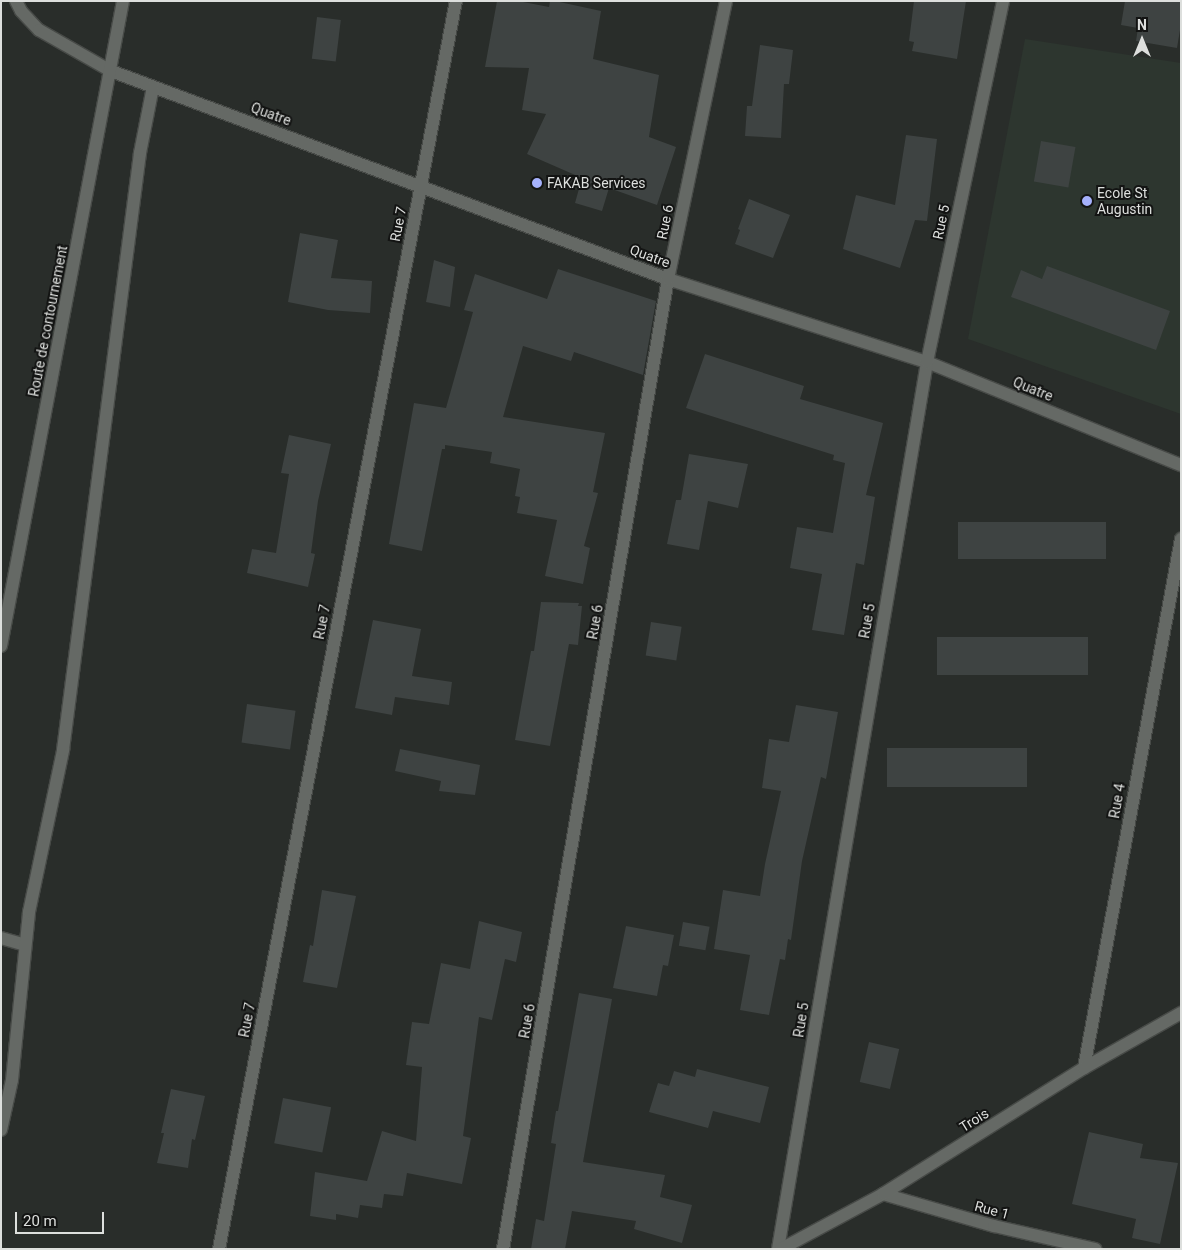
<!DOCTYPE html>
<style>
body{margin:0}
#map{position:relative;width:1182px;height:1250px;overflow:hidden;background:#292d2a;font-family:Roboto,sans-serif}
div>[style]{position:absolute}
.built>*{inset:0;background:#2d362f}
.building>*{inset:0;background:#3e4342;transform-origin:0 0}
.roads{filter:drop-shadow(1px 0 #474a47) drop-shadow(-1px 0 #474a47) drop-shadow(0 1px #474a47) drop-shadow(0 -1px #474a47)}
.minor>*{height:12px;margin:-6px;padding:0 6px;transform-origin:6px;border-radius:6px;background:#656965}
.tertiary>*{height:12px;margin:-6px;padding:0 6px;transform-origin:6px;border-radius:6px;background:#656965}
.dots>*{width:14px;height:14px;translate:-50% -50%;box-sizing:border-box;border:2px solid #131413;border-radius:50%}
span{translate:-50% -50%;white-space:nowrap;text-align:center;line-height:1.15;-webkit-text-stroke:4px #131413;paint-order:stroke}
.street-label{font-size:14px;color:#dddfdd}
.poi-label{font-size:14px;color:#dddfdd}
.left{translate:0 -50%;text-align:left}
.frame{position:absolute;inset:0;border:2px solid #dddfdd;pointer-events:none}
.north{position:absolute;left:1117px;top:15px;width:50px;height:50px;-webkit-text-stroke:4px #131413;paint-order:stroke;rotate:0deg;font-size:14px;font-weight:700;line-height:20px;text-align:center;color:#dddfdd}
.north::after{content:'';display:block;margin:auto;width:18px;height:22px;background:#dddfdd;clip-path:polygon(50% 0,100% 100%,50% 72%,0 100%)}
.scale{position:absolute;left:15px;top:1212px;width:89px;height:22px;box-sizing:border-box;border:2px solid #dddfdd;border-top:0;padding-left:6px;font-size:15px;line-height:18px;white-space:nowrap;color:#dddfdd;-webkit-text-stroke:4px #131413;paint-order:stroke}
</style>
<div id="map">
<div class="built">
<div style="clip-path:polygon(1025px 39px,1181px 63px,1181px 414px,968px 339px)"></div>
</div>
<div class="building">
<div style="clip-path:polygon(497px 1px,518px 1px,549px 7px,550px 1px,555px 1px,601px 11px,593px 59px,659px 75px,649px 137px,676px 147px,657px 205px,609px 188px,602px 211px,575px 203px,582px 178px,527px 154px,546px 114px,522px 110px,529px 68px,485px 67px)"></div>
<div style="clip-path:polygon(914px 1px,966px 1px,957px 59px,912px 51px,914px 42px,909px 41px)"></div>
<div style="clip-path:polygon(1125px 1px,1181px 1px,1181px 24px,1177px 48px,1136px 41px,1138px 28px,1121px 25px)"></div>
<div style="left:317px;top:17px;width:24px;height:42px;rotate:7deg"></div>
<div style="clip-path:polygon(760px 45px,793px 50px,789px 84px,784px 84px,781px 138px,745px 136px,747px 106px,752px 106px)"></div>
<div style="clip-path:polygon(906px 135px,937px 139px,927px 221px,915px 220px,900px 268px,843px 249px,856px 195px,895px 205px)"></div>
<div style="left:1041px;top:141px;width:35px;height:41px;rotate:10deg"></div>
<div style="clip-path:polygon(749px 199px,790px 215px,773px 258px,735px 244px,740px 230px,738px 229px)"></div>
<div style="clip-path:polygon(300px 233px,338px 240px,331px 278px,372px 281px,370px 313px,328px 310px,288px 302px)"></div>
<div style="clip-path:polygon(434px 260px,455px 267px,450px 307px,426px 302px)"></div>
<div style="clip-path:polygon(1047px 266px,1170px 311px,1156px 350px,1011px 297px,1021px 270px,1042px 279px)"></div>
<div style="clip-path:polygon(558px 269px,656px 301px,643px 375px,574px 352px,571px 361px,523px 346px,503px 417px,605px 433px,593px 492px,598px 493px,584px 546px,590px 548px,583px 584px,545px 576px,557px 520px,517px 513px,520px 497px,515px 496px,520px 469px,490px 463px,492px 452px,445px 445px,445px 449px,442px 449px,422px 551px,389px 544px,414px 403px,446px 408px,473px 312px,464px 310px,475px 274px,547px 299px)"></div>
<div style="clip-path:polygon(705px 354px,804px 386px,800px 399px,883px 423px,866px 495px,875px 497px,864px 565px,856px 563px,844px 635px,812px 630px,822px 574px,790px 568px,797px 527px,833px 533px,845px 463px,833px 460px,834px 455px,686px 408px)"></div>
<div style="clip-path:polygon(289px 435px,331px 444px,318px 501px,311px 553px,315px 554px,308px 587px,247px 573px,252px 549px,276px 553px,289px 474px,281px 473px)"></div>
<div style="clip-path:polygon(689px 454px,748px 464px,738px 508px,708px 501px,699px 550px,667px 544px,676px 500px,681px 500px)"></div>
<div style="left:958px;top:522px;width:148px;height:37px"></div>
<div style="clip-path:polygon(541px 602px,579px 603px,578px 606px,582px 606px,578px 645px,569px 644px,550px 746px,515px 740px,531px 651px,534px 651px)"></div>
<div style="clip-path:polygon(373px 620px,421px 629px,412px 676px,452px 682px,449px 705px,395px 697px,392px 715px,355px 708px)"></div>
<div style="left:651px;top:622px;width:31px;height:34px;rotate:9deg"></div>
<div style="left:937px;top:637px;width:151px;height:38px"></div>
<div style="left:247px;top:704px;width:49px;height:39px;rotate:8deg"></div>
<div style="clip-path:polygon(796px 705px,838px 712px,826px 779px,821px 777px,802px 861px,791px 940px,788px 939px,785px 960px,780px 959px,769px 1015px,740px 1010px,750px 955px,714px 949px,723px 890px,760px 896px,765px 864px,781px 791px,762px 788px,769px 739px,789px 742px)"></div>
<div style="left:887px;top:748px;width:140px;height:39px"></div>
<div style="clip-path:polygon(400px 749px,480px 765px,475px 795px,439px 791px,441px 781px,395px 771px)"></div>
<div style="clip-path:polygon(322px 890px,356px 896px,337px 988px,303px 982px,310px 945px,313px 946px)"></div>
<div style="clip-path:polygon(479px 921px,522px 932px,516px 962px,505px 959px,492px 1020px,479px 1017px,463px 1136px,471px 1138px,462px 1184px,407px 1173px,403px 1196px,384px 1194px,382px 1208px,360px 1205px,358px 1218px,336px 1214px,336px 1220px,310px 1216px,315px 1172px,367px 1181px,382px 1131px,416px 1141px,422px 1067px,406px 1065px,412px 1022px,429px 1024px,441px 963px,470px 969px)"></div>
<div style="left:683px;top:922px;width:27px;height:24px;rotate:10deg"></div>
<div style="clip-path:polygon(626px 926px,674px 935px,668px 966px,663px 965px,657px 996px,613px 988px)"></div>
<div style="clip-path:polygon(579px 993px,612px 999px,583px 1162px,665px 1175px,660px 1197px,692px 1205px,682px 1243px,634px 1229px,636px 1221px,572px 1211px,565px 1249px,531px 1249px,536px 1219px,544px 1221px,556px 1144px,551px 1143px,556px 1111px,558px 1111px)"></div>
<div style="left:869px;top:1042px;width:31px;height:41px;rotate:13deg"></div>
<div style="clip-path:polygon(697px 1069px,769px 1087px,760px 1123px,713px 1111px,708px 1128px,649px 1112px,658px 1083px,669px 1086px,674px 1071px,695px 1077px)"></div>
<div style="clip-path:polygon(171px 1089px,205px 1096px,195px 1140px,192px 1139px,188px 1168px,157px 1163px,164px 1133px,161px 1133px)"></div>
<div style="left:283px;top:1098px;width:49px;height:46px;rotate:11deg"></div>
<div style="clip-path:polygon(1089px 1132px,1143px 1144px,1140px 1158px,1178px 1163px,1160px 1244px,1132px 1238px,1136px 1219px,1072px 1204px)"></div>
</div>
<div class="roads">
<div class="minor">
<div style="left:16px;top:1px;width:11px;rotate:63deg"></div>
<div style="left:21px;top:11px;width:26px;rotate:47deg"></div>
<div style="left:39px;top:30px;width:83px;rotate:29.7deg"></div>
<div style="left:111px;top:71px;width:595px;rotate:20.48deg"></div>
<div style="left:668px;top:279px;width:272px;rotate:17.8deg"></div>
<div style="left:927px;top:362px;width:274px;rotate:22.1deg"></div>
<div style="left:1px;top:938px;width:25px;rotate:16deg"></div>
<div style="left:1084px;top:1068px;width:538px;rotate:-79.61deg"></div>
<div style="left:1px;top:1130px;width:51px;rotate:-77.6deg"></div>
<div style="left:12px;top:1080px;width:169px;rotate:-84.2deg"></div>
<div style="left:29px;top:912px;width:166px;rotate:-78.1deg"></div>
<div style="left:63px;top:750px;width:602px;rotate:-82.65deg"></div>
<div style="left:140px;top:153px;width:67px;rotate:-78.9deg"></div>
<div style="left:883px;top:1194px;width:116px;rotate:16.1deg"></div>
<div style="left:994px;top:1226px;width:104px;rotate:12.8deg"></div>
<div style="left:219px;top:1249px;width:1270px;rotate:-79.25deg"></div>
<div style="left:503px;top:1249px;width:984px;rotate:-80.35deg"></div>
<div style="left:668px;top:279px;width:284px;rotate:-78.2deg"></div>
<div style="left:778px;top:1249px;width:899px;rotate:-80.46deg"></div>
<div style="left:927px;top:362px;width:369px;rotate:-78.1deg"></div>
<div style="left:781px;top:1249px;width:116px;rotate:-28.3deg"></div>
<div style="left:883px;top:1194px;width:237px;rotate:-32.1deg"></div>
<div style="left:1084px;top:1068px;width:112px;rotate:-29.6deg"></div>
</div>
<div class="tertiary">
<div style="left:1px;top:646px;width:656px;rotate:-79.29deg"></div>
</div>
</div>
<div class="dots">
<div style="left:537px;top:183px;background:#a5b1fc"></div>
<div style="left:1087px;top:201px;background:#a5b1fc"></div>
</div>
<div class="street-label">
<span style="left:271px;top:114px;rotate:20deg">Quatre</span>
<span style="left:665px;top:222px;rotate:-78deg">Rue 6</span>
<span style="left:941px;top:222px;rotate:-78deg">Rue 5</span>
<span style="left:398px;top:224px;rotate:-79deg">Rue 7</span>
<span style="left:650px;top:256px;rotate:20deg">Quatre</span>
<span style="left:48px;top:321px;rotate:-79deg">Route de contournement</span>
<span style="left:1033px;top:389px;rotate:22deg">Quatre</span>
<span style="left:867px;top:621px;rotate:-80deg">Rue 5</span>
<span style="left:322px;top:622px;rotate:-79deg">Rue 7</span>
<span style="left:595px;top:622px;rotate:-80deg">Rue 6</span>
<span style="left:1117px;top:801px;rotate:-80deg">Rue 4</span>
<span style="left:247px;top:1020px;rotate:-79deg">Rue 7</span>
<span style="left:801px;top:1020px;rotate:-81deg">Rue 5</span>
<span style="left:527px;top:1021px;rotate:-80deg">Rue 6</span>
<span style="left:974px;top:1120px;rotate:-32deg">Trois</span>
<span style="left:992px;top:1210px;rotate:15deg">Rue 1</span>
</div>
<div class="poi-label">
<span class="left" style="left:547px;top:183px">FAKAB Services</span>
<span class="left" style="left:1097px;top:201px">Ecole St<br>Augustin</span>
</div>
<div class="frame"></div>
<div class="north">N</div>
<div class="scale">20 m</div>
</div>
